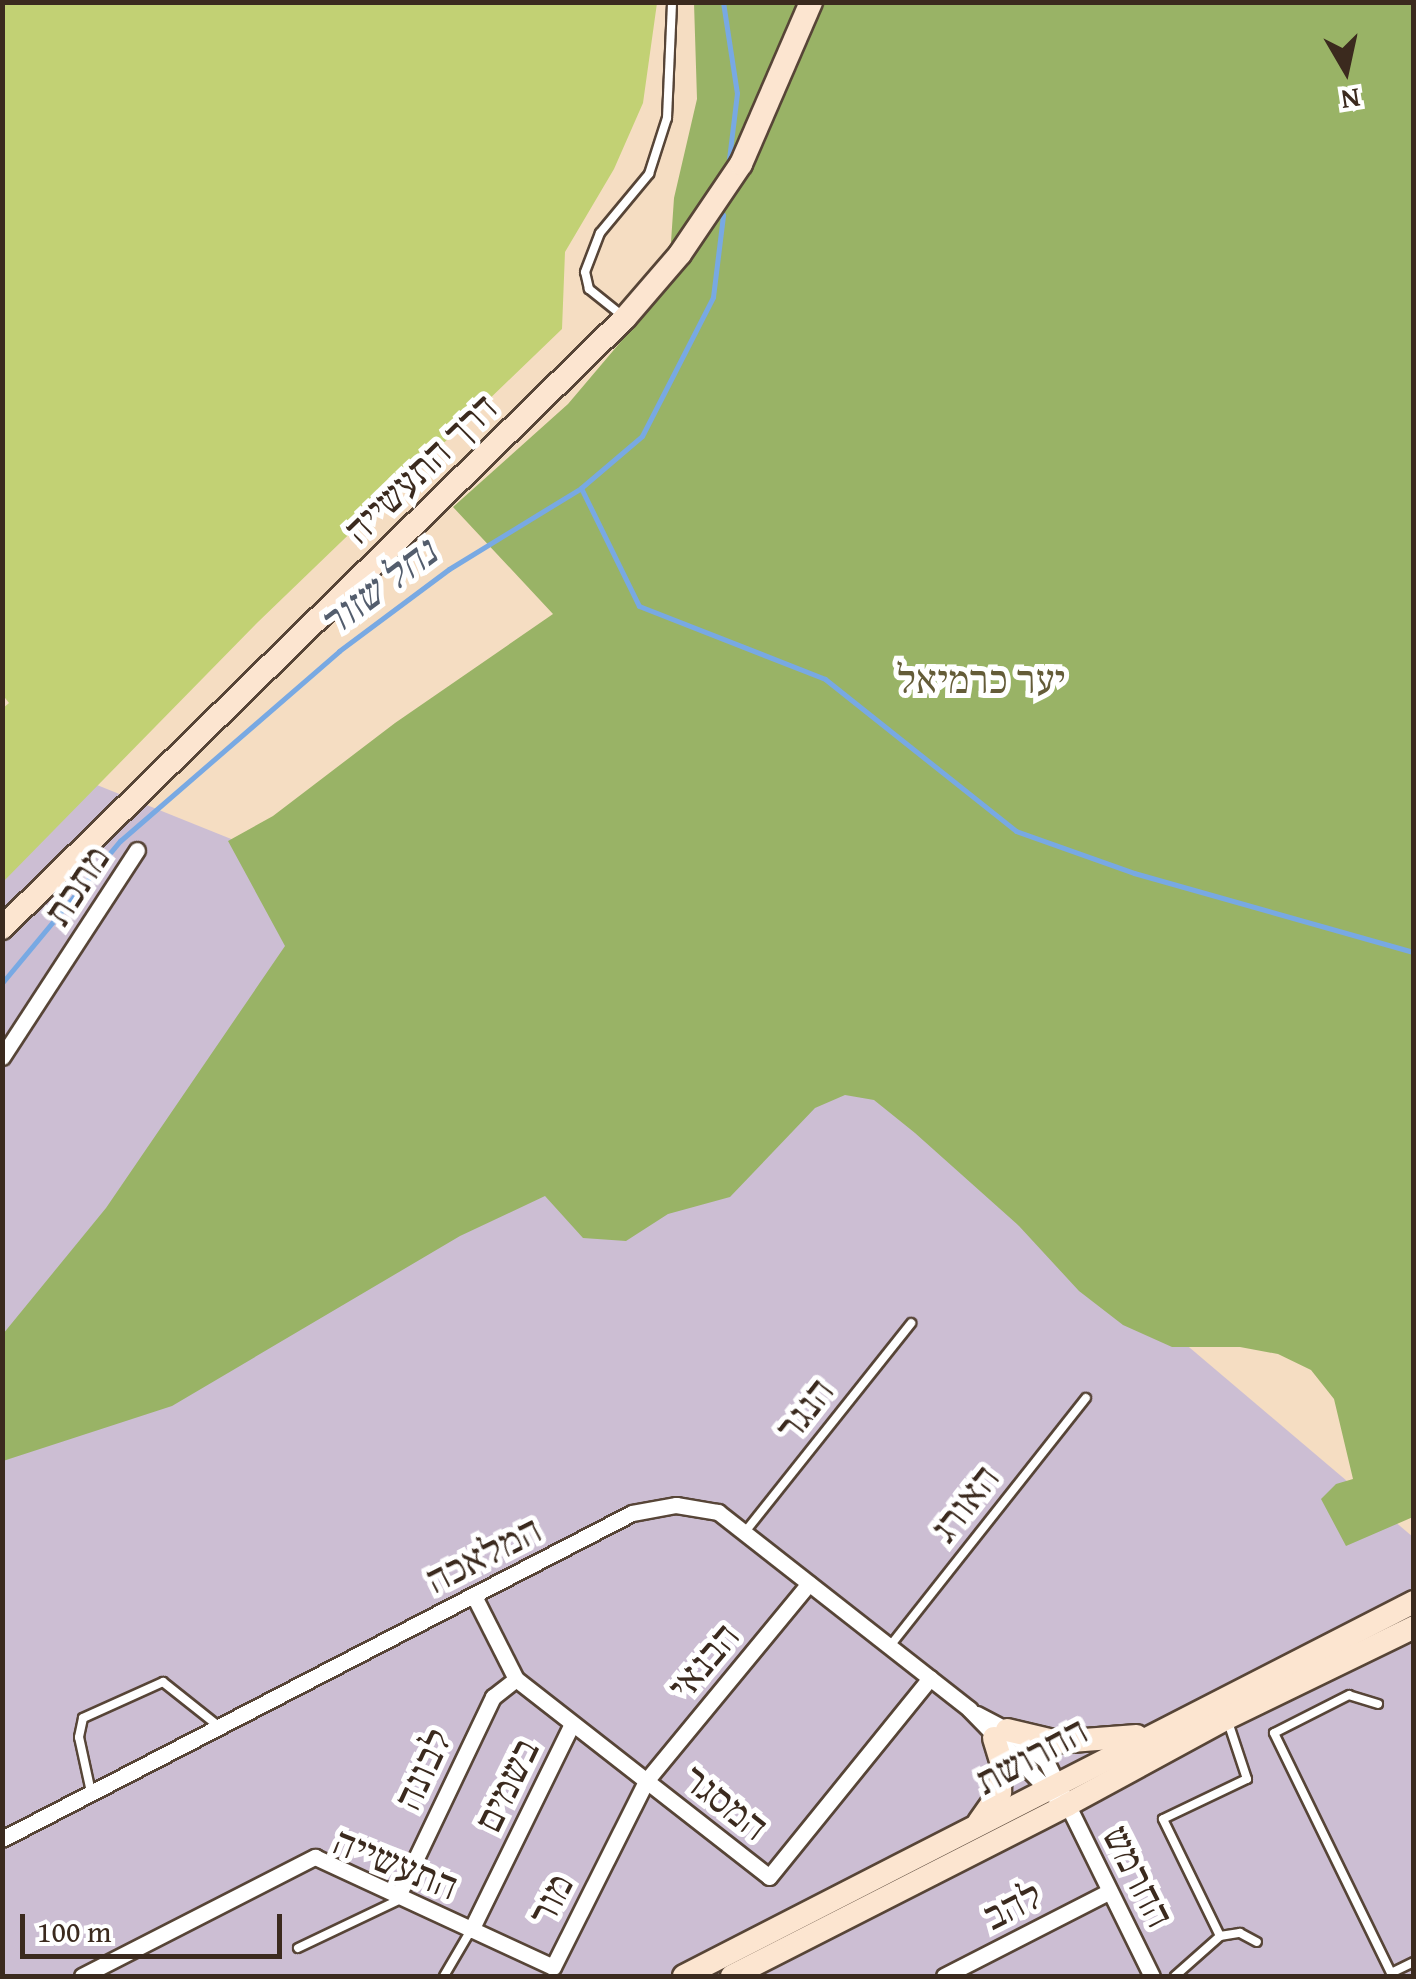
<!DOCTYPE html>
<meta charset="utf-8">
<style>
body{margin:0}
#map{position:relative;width:1416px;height:1979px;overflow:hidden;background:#f5ddc2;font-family:"Gentium Book Plus","Frank Ruhl Libre",serif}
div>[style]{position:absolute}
.industrial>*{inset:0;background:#ccbed3}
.green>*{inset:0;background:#c2d174}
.forest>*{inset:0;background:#99b366}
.stream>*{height:5px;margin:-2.5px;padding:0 2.5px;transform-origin:2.5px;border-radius:2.5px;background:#78a9e3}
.roads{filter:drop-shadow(2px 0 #574537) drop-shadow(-2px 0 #574537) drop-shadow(0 2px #574537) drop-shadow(0 -2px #574537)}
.lane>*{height:8px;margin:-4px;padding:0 4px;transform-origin:4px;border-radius:4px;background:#fff}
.street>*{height:15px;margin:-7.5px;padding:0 7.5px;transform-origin:7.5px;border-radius:7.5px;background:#fff}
.secondary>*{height:22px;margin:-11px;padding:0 11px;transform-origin:11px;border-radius:11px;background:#fce5d0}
span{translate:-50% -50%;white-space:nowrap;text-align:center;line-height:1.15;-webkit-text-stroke:10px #fff;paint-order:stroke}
.street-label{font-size:40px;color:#3b2a1e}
.park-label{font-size:40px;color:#645c38}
.water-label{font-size:42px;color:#535d6d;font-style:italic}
.frame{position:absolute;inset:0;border:5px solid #3b2a1e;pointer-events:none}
.north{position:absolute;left:1296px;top:20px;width:100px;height:100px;-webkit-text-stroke:8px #fff;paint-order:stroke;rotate:171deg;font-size:28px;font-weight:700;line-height:40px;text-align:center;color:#3b2a1e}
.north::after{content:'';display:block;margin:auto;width:35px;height:45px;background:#3b2a1e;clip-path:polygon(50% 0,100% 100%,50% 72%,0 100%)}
.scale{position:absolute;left:20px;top:1914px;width:262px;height:45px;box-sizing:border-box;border:5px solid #3b2a1e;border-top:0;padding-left:12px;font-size:30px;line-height:35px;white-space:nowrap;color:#3b2a1e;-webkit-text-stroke:8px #fff;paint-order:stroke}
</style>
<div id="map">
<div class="industrial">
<div style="clip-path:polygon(97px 785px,913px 1113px,1413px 1537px,1413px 1976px,3px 1976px,3px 874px)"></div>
</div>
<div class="green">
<div style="clip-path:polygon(3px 2px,657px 3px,643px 103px,614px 169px,565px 252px,562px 329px,258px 622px,3px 882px,2px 709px,9px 703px,2px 694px)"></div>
</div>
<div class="forest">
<div style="clip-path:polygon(694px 3px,1413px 3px,1413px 1517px,1346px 1546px,1321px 1499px,1336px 1484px,1353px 1479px,1334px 1399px,1311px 1370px,1278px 1354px,1240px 1347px,1172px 1347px,1123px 1325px,1079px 1291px,1019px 1226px,915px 1133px,874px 1100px,845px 1095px,815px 1108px,730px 1197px,668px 1214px,626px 1241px,583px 1238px,545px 1196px,460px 1236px,172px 1406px,3px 1461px,3px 1334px,106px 1208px,285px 946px,228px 841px,273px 816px,395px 723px,553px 614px,453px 507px,568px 404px,668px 286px,674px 198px,697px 99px)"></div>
</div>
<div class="stream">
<div style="left:723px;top:2px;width:92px;rotate:81.3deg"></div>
<div style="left:737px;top:93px;width:66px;rotate:96.9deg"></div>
<div style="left:581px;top:488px;width:131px;rotate:63.8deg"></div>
<div style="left:639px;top:606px;width:200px;rotate:21.4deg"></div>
<div style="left:825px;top:679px;width:244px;rotate:38.5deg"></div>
<div style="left:1016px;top:831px;width:125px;rotate:19.6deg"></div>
<div style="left:1134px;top:873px;width:291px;rotate:15.8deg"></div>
<div style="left:2px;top:983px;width:185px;rotate:-50.3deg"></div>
<div style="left:120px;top:841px;width:290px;rotate:-40.9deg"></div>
<div style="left:339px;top:651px;width:137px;rotate:-36.7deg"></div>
<div style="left:449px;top:569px;width:155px;rotate:-31.5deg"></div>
<div style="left:581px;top:488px;width:80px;rotate:-40.4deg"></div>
<div style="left:642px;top:436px;width:156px;rotate:-62.9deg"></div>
<div style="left:713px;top:297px;width:83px;rotate:-83deg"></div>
</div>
<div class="roads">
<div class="lane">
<div style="left:624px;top:317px;width:45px;rotate:-141.3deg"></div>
<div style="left:589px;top:289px;width:17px;rotate:-103deg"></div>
<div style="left:585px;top:272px;width:42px;rotate:-69deg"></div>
<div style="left:600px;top:233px;width:77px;rotate:-50.3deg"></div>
<div style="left:649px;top:174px;width:59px;rotate:-72.2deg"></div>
<div style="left:667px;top:118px;width:116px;rotate:-87.5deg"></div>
<div style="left:745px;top:1532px;width:267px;rotate:-51.5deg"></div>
<div style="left:890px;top:1646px;width:316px;rotate:-51.7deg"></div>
<div style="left:1378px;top:1704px;width:30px;rotate:-163deg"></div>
<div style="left:1349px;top:1695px;width:84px;rotate:153.1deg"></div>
<div style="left:1274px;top:1733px;width:267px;rotate:64deg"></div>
<div style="left:1391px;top:1973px;width:25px;rotate:-26deg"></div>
<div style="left:91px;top:1792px;width:56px;rotate:-102.3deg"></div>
<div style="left:79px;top:1737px;width:19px;rotate:-78deg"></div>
<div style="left:83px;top:1718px;width:88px;rotate:-24.2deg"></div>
<div style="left:163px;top:1682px;width:69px;rotate:38.5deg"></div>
<div style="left:1220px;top:1936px;width:130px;rotate:-116deg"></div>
<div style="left:1163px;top:1819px;width:93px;rotate:-25.5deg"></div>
<div style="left:1247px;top:1779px;width:60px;rotate:-108.4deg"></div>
<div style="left:298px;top:1948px;width:116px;rotate:-25.5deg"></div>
<div style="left:444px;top:1976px;width:53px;rotate:-59.6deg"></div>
<div style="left:1175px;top:1976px;width:60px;rotate:-41.6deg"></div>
<div style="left:1220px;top:1936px;width:20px;rotate:-9deg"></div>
<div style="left:1240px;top:1933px;width:19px;rotate:28deg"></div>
</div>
<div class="street">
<div style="left:2px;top:1057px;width:247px;rotate:-56.9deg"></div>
<div style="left:474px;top:1596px;width:93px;rotate:63.2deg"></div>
<div style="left:516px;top:1679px;width:321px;rotate:38deg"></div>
<div style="left:769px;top:1877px;width:256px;rotate:-51deg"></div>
<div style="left:977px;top:1714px;width:34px;rotate:28deg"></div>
<div style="left:1007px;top:1730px;width:50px;rotate:38.5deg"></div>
<div style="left:1046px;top:1761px;width:240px;rotate:63.8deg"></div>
<div style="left:2px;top:1839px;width:709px;rotate:-27.36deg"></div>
<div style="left:632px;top:1513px;width:45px;rotate:-10.3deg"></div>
<div style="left:676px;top:1505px;width:43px;rotate:9.5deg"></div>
<div style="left:718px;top:1512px;width:319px;rotate:38.1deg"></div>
<div style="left:969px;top:1709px;width:120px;rotate:45.7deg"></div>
<div style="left:398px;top:1896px;width:221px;rotate:-64.5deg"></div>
<div style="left:493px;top:1697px;width:29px;rotate:-38deg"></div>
<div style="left:471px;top:1930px;width:229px;rotate:-63.9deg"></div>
<div style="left:82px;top:1976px;width:262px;rotate:-27.1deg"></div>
<div style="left:315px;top:1857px;width:262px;rotate:24.8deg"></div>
<div style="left:553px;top:1967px;width:208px;rotate:-63.4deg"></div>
<div style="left:646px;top:1781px;width:256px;rotate:-50.5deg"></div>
<div style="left:944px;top:1976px;width:186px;rotate:-27.1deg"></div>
</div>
<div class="secondary">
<div style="left:2px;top:928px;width:872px;rotate:-44.4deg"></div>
<div style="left:625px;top:318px;width:84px;rotate:-49.3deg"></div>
<div style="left:680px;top:254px;width:109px;rotate:-55.9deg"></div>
<div style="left:741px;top:164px;width:176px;rotate:-66.6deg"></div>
<div style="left:1007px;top:1730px;width:52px;rotate:13.2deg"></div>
<div style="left:1058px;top:1742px;width:79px;rotate:-4.3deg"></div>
<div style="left:979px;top:1822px;width:37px;rotate:-55deg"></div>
<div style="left:1000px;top:1792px;width:31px;rotate:-88deg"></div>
<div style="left:1001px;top:1761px;width:24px;rotate:-107deg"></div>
<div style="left:684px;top:1976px;width:820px;rotate:-27.13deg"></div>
<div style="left:732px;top:1976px;width:376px;rotate:-27deg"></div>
<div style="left:1067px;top:1805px;width:182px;rotate:-28.5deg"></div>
<div style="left:1227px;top:1718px;width:208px;rotate:-25.9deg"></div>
</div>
</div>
<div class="street-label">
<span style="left:420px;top:468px;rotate:-44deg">דרך התעשייה</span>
<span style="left:76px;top:885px;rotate:-57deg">מתכת</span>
<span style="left:804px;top:1409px;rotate:-52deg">הנגר</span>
<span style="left:964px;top:1503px;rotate:-52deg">האורג</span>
<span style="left:483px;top:1554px;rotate:-27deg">המלאכה</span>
<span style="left:703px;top:1661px;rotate:-50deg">הבנאי</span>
<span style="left:1031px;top:1755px;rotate:-28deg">החרושת</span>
<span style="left:422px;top:1769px;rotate:-65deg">לבונה</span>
<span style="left:506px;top:1785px;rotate:-64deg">בשמים</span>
<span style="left:726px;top:1802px;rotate:38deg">המסגר</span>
<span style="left:396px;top:1863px;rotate:22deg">התעשייה</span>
<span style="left:1139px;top:1876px;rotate:63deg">החרמש</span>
<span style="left:550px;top:1899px;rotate:-63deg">מור</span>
<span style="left:1012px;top:1905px;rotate:-27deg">להב</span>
</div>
<div class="park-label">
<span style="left:981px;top:679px">יער כרמיאל</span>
</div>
<div class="water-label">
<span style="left:377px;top:587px;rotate:-37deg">נחל שזור</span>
</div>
<div class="frame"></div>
<div class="north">N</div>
<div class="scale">100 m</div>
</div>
